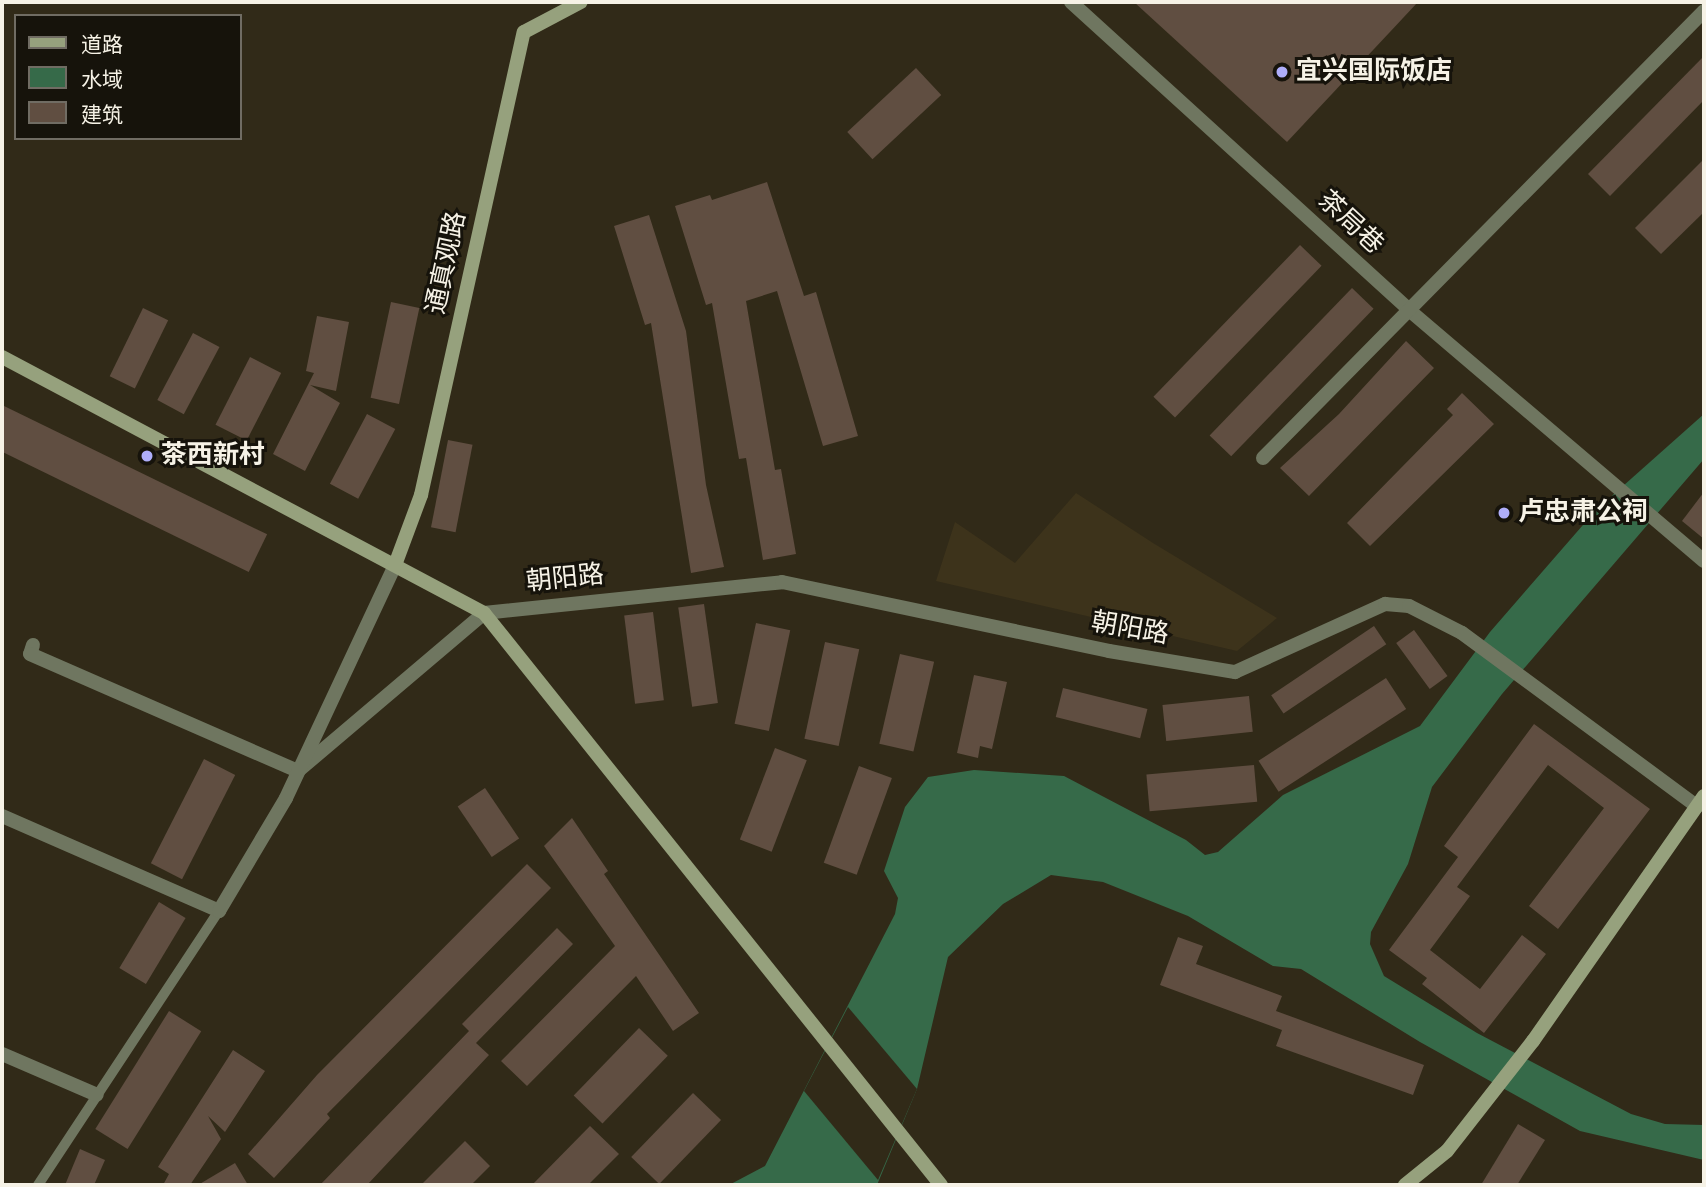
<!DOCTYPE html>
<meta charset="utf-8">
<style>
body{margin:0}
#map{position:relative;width:1706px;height:1187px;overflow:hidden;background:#312a18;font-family:"Sofia Sans Condensed","Noto Sans SC",sans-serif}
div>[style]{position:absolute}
.built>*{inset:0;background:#3d331b}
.water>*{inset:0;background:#366a49}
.pier>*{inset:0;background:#312a18}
.building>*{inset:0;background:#604e41;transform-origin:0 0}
.lane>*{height:10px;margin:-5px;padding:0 5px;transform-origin:5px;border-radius:5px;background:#6f7660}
.street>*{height:14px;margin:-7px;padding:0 7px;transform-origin:7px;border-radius:7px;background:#6f7660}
.secondary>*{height:14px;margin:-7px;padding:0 7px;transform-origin:7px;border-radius:7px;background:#96a17d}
.dots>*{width:19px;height:19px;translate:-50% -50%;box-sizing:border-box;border:4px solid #16130b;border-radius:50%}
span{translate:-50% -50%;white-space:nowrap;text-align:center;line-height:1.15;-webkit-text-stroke:6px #16130b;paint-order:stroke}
.poi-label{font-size:26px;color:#f6f2e6;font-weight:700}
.left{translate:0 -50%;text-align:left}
.street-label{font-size:26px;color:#f6f2e6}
.frame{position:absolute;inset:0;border:4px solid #f6f2e6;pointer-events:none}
.legend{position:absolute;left:14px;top:14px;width:228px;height:126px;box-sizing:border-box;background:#16130b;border:2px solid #706c63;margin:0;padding:9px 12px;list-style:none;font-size:21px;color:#f6f2e6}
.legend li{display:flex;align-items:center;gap:14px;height:35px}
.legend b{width:35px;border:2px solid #706c63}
</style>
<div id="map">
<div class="built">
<div style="clip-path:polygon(1076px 493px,1153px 543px,1277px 618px,1237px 651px,936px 581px,955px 522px,1015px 563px)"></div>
</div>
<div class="water">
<div style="clip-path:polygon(1704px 414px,1704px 459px,1502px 694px,1432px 787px,1408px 864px,1371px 932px,1370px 944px,1384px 976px,1477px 1033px,1631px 1114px,1665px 1124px,1704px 1125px,1704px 1160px,1580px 1131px,1420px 1042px,1301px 969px,1273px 966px,1188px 916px,1103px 882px,1051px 875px,1003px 904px,948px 957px,917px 1089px,877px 1185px,729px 1185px,765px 1166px,895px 914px,898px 898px,884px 871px,905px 807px,928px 777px,974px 770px,1064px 776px,1186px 840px,1205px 855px,1218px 852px,1283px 795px,1420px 726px,1490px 632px,1596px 510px)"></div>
</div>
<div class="pier">
<div style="clip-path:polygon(848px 1007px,917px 1089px,878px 1180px,804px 1091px)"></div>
</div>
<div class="building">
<div style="clip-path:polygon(1134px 2px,1418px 2px,1287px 142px)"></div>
<div style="clip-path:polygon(1704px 56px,1704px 100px,1610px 196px,1588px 174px)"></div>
<div style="left:916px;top:68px;width:37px;height:94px;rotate:47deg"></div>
<div style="clip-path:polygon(1704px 159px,1704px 212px,1661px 254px,1635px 228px)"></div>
<div style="clip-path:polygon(767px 182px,804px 296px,816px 292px,858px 436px,823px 446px,777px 291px,746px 301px,775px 470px,781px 469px,796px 554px,763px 560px,746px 458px,739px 459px,712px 303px,706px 305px,675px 206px,710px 195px,712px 200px)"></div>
<div style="clip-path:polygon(649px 215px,686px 331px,706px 485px,724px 567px,691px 573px,651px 323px,645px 325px,614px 226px)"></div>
<div style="left:1300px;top:245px;width:30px;height:211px;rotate:44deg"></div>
<div style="left:1352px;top:288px;width:30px;height:205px;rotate:44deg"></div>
<div style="left:391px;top:302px;width:29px;height:98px;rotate:12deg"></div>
<div style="left:143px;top:308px;width:28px;height:76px;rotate:26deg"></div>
<div style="clip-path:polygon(317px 316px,349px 322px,336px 391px,310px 385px,340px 403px,305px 471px,273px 454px,314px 373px,306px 371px)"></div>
<div style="left:193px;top:333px;width:30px;height:76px;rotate:28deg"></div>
<div style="clip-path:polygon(1406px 341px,1434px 368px,1309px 496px,1280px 468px,1339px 414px)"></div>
<div style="left:250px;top:357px;width:35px;height:76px;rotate:27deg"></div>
<div style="clip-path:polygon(1462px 393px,1494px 424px,1370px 546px,1347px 523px,1453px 415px,1447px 409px)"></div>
<div style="left:2px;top:405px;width:295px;height:42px;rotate:26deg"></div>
<div style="left:367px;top:414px;width:32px;height:79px;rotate:28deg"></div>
<div style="left:448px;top:440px;width:25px;height:89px;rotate:11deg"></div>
<div style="clip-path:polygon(1704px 492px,1704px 539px,1682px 521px)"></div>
<div style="left:704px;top:604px;width:100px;height:26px;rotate:82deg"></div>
<div style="left:653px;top:612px;width:89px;height:29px;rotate:83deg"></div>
<div style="left:756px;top:623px;width:35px;height:103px;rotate:12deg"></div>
<div style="left:1374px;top:626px;width:22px;height:124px;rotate:56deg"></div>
<div style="left:1414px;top:630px;width:57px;height:22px;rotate:54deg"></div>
<div style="left:825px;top:642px;width:35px;height:99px;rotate:12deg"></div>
<div style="left:900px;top:654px;width:35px;height:92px;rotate:13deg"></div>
<div style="clip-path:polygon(974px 675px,1007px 682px,992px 749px,980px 746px,978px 758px,957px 753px)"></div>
<div style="left:1386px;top:678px;width:37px;height:152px;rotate:57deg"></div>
<div style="left:1063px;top:688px;width:87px;height:30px;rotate:14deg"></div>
<div style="left:1249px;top:696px;width:36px;height:87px;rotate:84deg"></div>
<div style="clip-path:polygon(1534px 724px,1650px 809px,1558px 929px,1529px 906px,1604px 808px,1548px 765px,1457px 887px,1470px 896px,1430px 950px,1480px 989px,1522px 935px,1546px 954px,1484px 1033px,1422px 984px,1427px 978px,1389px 950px,1458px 857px,1444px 846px)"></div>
<div style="left:775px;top:748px;width:34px;height:98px;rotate:21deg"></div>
<div style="left:204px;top:759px;width:35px;height:117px;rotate:27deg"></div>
<div style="left:1254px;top:765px;width:37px;height:108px;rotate:85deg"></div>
<div style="left:859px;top:766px;width:35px;height:103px;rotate:20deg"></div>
<div style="left:485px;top:788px;width:61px;height:33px;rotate:56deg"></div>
<div style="clip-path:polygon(572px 818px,608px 871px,604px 874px,699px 1013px,673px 1031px,636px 976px,527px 1086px,501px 1061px,615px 946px,544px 846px)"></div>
<div style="clip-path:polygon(527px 864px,551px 888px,327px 1114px,330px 1118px,274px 1178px,248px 1154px,317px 1075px)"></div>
<div style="left:159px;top:902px;width:31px;height:77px;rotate:31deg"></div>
<div style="clip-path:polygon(557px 928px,573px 944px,476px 1043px,489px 1055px,367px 1185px,320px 1185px,469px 1031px,462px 1024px)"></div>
<div style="clip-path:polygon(1178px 937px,1203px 946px,1196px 964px,1282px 996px,1276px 1011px,1424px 1065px,1413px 1095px,1276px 1046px,1282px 1030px,1160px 985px)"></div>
<div style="left:169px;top:1011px;width:38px;height:139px;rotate:32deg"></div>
<div style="left:639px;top:1028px;width:40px;height:94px;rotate:44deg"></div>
<div style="clip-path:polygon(233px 1050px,265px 1071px,225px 1132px,208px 1116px,221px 1139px,190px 1185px,163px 1185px,169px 1174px,158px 1167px)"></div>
<div style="left:693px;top:1093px;width:39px;height:89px;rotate:44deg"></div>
<div style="clip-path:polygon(1518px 1124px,1545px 1140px,1517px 1185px,1481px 1185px)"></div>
<div style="clip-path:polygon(590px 1126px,619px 1154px,588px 1185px,532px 1185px)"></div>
<div style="clip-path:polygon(465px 1141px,490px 1166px,471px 1185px,421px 1185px)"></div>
<div style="clip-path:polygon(80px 1149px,105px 1160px,94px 1185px,65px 1185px)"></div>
<div style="clip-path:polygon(235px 1163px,248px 1185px,198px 1185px)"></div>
</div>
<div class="lane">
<div style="left:38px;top:1185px;width:328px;rotate:-56.6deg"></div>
</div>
<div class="street">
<div style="left:1071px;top:2px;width:457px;rotate:42.3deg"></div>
<div style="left:1409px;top:310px;width:387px;rotate:40.4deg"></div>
<div style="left:1263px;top:458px;width:628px;rotate:-45.39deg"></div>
<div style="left:33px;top:645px;width:9px;rotate:108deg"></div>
<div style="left:30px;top:654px;width:292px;rotate:23.6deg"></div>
<div style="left:298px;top:771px;width:244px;rotate:-40.3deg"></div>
<div style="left:484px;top:613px;width:300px;rotate:-5.9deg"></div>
<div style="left:782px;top:582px;width:334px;rotate:11.9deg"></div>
<div style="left:1109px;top:651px;width:128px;rotate:9.5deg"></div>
<div style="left:1235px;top:672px;width:165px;rotate:-24.4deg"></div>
<div style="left:1385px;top:604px;width:24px;rotate:5deg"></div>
<div style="left:1409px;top:606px;width:59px;rotate:27deg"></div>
<div style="left:1462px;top:633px;width:292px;rotate:36.4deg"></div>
<div style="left:2px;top:816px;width:237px;rotate:23.6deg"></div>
<div style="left:219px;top:911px;width:131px;rotate:-59.3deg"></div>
<div style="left:286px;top:798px;width:257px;rotate:-64.9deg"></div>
<div style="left:2px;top:1054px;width:103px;rotate:23.3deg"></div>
</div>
<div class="secondary">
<div style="left:2px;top:357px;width:546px;rotate:27.97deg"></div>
<div style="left:484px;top:613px;width:732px;rotate:51.38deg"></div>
<div style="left:395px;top:565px;width:75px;rotate:-69.6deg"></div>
<div style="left:421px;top:495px;width:474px;rotate:-77.5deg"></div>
<div style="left:524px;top:32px;width:64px;rotate:-27.8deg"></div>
<div style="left:1405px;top:1185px;width:54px;rotate:-39deg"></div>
<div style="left:1447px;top:1151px;width:140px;rotate:-52deg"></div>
<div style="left:1533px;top:1041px;width:299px;rotate:-55.1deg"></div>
</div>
<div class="dots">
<div style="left:1282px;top:72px;background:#afaefa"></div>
<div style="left:147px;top:456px;background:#afaefa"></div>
<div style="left:1504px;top:513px;background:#afaefa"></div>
</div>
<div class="poi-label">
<span class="left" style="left:1296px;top:72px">宜兴国际饭店</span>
<span class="left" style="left:161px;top:456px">茶西新村</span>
<span class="left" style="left:1518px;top:513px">卢忠肃公祠</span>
</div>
<div class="street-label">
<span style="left:1350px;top:223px;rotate:43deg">茶局巷</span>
<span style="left:447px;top:263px;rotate:-78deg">通真观路</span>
<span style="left:565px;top:579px;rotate:-6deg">朝阳路</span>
<span style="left:1130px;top:629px;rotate:10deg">朝阳路</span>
</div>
<div class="frame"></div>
<ul class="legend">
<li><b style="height:9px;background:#96a17d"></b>道路</li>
<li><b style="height:19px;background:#366a49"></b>水域</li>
<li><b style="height:19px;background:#604e41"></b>建筑</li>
</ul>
</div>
